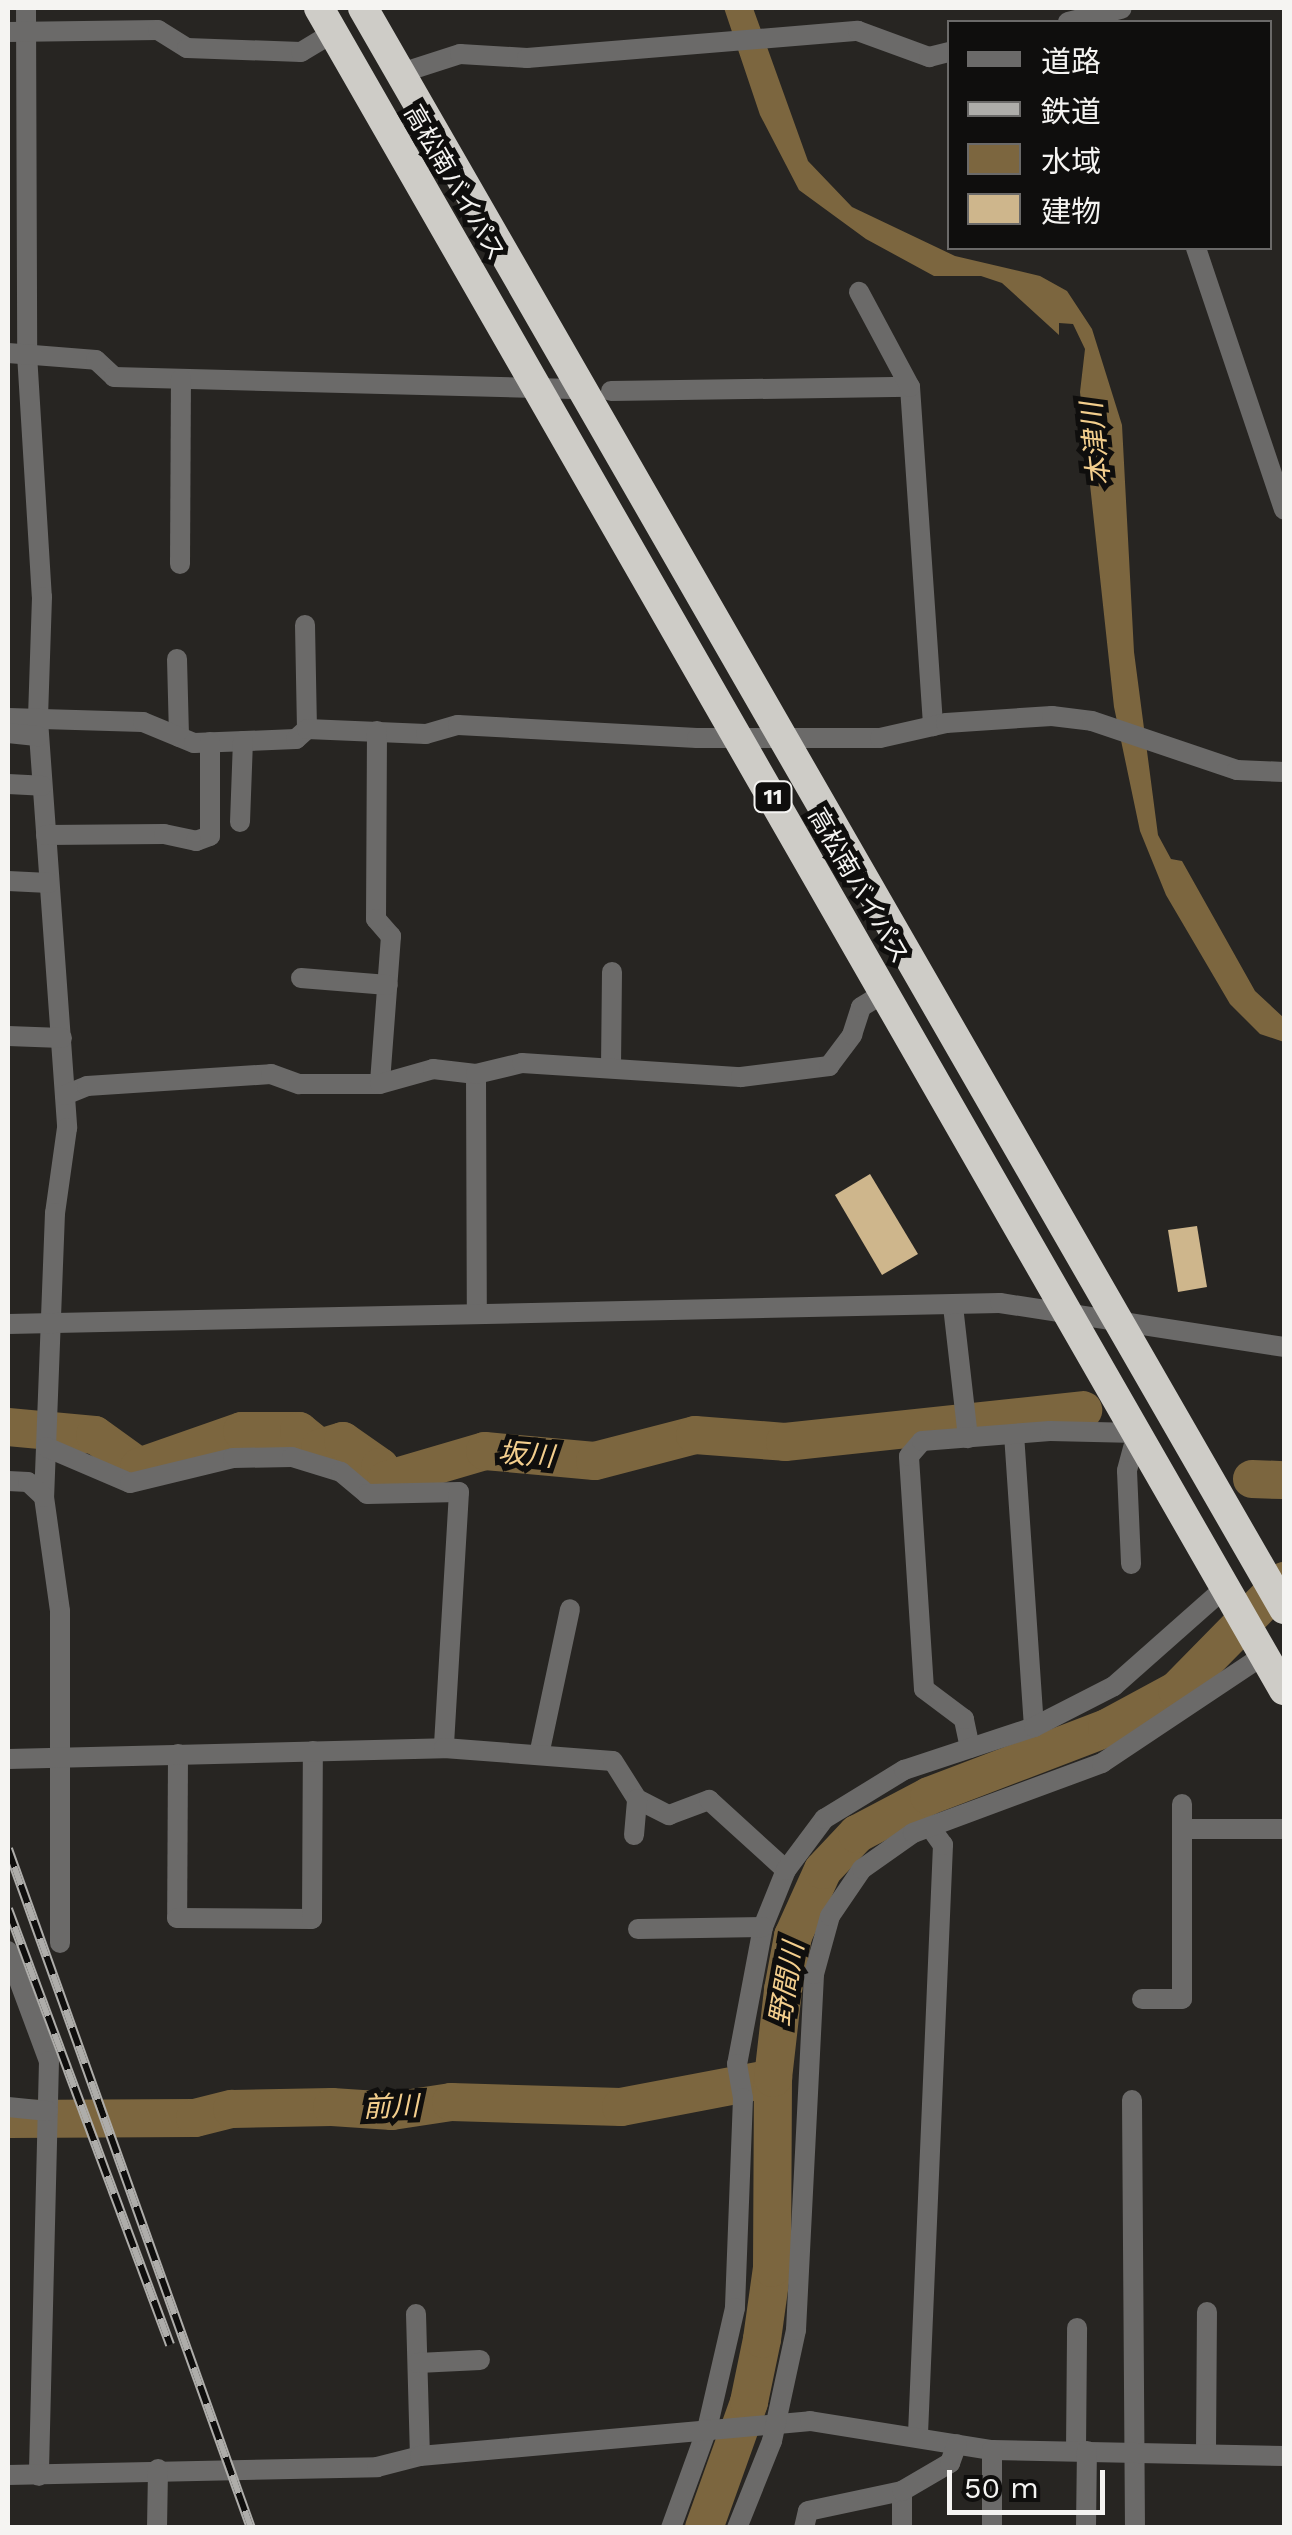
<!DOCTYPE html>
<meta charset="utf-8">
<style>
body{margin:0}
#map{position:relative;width:1292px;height:2535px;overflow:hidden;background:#272522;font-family:"Work Sans","Noto Sans JP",sans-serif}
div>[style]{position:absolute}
.water>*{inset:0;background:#7c663f}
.river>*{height:38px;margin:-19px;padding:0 19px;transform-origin:19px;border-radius:19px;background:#7c663f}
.building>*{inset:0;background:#ceb68c}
.street>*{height:20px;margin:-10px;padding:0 10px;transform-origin:10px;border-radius:10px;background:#6b6a69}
.highway>*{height:30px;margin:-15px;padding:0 15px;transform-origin:15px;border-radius:15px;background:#ceccc7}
.rail>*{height:10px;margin-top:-5px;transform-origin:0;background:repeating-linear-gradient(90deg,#0f0e0d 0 19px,#aeadaa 0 38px);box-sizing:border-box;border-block:2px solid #aeadaa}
span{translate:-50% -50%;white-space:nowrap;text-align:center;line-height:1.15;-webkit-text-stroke:10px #0f0e0d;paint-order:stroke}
.shield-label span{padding:2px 8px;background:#0f0e0d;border:2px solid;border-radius:8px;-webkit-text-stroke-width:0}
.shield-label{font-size:22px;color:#f5f4f2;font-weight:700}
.street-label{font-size:25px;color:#f5f4f2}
.water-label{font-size:28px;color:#f3ce8d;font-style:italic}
.frame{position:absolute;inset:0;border:10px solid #f5f4f2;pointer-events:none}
.legend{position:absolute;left:947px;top:20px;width:325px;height:230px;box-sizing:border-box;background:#0f0e0d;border:2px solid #6b6a69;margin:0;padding:12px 18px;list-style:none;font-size:30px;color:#f5f4f2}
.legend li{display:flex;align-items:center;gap:20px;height:50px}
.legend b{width:50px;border:2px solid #6b6a69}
.scale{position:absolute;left:947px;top:2470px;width:158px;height:45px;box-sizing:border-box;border:5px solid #f5f4f2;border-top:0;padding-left:12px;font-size:30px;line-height:35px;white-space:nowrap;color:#f5f4f2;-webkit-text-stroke:8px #0f0e0d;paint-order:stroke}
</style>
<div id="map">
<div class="water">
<div style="clip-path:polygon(724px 8px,753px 8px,808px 161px,852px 207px,955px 256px,1040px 276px,1067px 291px,1092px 329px,1122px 425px,1134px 652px,1158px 835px,1171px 859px,1182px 861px,1255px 991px,1284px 1018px,1284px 1042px,1260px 1034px,1230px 1004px,1166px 895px,1140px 831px,1114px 707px,1080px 392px,1085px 349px,1073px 324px,1059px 323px,1059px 335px,1002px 283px,981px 276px,934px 276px,866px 239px,799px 190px,760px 115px)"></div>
</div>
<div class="river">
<div style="left:8px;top:1427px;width:87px;rotate:5.3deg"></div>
<div style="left:95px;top:1435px;width:54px;rotate:36deg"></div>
<div style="left:139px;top:1467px;width:109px;rotate:-19.3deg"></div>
<div style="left:242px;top:1431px;width:57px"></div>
<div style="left:299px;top:1431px;width:27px;rotate:39deg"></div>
<div style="left:320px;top:1448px;width:24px;rotate:-17deg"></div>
<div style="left:343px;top:1441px;width:45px;rotate:35.1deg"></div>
<div style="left:380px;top:1467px;width:14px;rotate:65deg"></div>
<div style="left:386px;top:1480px;width:103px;rotate:-16.3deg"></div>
<div style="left:485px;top:1451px;width:110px;rotate:5.2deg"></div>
<div style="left:595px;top:1461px;width:103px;rotate:-14.6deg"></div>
<div style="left:695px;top:1435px;width:90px;rotate:4.4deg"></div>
<div style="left:785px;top:1442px;width:300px;rotate:-6.1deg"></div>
<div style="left:1252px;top:1479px;width:32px;rotate:2deg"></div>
<div style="left:8px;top:2119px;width:187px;rotate:-0.3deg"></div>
<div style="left:195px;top:2118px;width:38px;rotate:-14deg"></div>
<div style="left:232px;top:2109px;width:100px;rotate:-1.1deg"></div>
<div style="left:332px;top:2107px;width:60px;rotate:3.8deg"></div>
<div style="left:392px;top:2111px;width:60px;rotate:-8.7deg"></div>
<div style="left:451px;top:2102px;width:170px;rotate:1.7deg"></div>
<div style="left:621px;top:2107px;width:155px;rotate:-10.8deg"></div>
<div style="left:704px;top:2528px;width:134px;rotate:-70.3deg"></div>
<div style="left:749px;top:2402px;width:64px;rotate:-78.3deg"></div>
<div style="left:762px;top:2339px;width:72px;rotate:-82deg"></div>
<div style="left:772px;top:2268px;width:190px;rotate:-89.7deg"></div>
<div style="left:773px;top:2078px;width:89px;rotate:-83.5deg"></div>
<div style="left:783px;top:1990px;width:55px;rotate:-79.5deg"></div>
<div style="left:793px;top:1936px;width:72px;rotate:-65.6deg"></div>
<div style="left:823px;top:1870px;width:50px;rotate:-46.6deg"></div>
<div style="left:857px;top:1834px;width:81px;rotate:-27.8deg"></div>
<div style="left:929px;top:1796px;width:191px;rotate:-20.9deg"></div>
<div style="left:1107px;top:1728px;width:80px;rotate:-28.5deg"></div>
<div style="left:1177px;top:1690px;width:153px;rotate:-45.5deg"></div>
</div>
<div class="building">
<div style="clip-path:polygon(870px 1174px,918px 1254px,882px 1275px,835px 1195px)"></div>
<div style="clip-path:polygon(1197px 1226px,1207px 1287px,1178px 1292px,1168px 1230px)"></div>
</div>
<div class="street">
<div style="left:26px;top:8px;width:346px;rotate:89.8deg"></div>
<div style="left:27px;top:354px;width:243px;rotate:86.5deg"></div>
<div style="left:42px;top:597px;width:123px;rotate:91.9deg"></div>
<div style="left:38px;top:720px;width:409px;rotate:85.9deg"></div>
<div style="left:67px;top:1128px;width:86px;rotate:98deg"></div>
<div style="left:55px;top:1213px;width:284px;rotate:92.2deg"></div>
<div style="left:44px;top:1497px;width:115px;rotate:82deg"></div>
<div style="left:60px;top:1611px;width:332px;rotate:90deg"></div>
<div style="left:1068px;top:22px;width:55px;rotate:-13.8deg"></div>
<div style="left:8px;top:32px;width:150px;rotate:-0.8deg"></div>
<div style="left:158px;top:30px;width:34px;rotate:32deg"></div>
<div style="left:187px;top:48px;width:114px;rotate:2deg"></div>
<div style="left:301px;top:52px;width:37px;rotate:-31deg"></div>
<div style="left:401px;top:73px;width:62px;rotate:-17.9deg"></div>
<div style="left:460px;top:54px;width:67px;rotate:3.4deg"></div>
<div style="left:527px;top:58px;width:332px;rotate:-4.7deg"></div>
<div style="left:858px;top:31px;width:76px;rotate:20.1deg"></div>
<div style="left:929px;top:57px;width:21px;rotate:-14deg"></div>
<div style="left:1196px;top:248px;width:276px;rotate:71.4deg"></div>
<div style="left:8px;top:353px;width:88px;rotate:4.5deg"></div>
<div style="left:96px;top:360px;width:25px;rotate:43deg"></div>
<div style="left:114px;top:377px;width:468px;rotate:1.5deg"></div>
<div style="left:910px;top:387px;width:340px;rotate:86.1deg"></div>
<div style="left:611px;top:391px;width:299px;rotate:-0.8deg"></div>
<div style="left:910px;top:387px;width:108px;rotate:-118.2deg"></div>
<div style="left:180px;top:564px;width:185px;rotate:-89.7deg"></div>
<div style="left:305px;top:625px;width:104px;rotate:88.9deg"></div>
<div style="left:177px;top:659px;width:78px;rotate:88.5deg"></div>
<div style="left:8px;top:718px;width:135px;rotate:1.7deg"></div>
<div style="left:143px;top:722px;width:55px;rotate:22.4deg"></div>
<div style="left:194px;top:743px;width:102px;rotate:-2.2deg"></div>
<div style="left:296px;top:739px;width:15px;rotate:-42deg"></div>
<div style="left:307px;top:729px;width:119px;rotate:2.4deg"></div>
<div style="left:426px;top:734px;width:33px;rotate:-16deg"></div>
<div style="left:458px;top:725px;width:239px;rotate:3.1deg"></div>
<div style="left:697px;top:738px;width:183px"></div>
<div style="left:880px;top:738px;width:68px;rotate:-12.8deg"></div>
<div style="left:946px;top:723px;width:106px;rotate:-3.8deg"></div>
<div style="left:1052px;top:716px;width:40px;rotate:7.1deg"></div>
<div style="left:1092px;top:721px;width:153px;rotate:18.7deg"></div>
<div style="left:1237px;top:770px;width:47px;rotate:2.4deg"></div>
<div style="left:377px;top:731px;width:188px;rotate:90.3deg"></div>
<div style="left:376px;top:919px;width:23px;rotate:49deg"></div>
<div style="left:391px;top:936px;width:148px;rotate:94.3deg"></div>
<div style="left:8px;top:733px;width:31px;rotate:6deg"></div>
<div style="left:8px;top:784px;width:34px;rotate:3deg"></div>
<div style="left:240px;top:822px;width:81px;rotate:-87.9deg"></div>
<div style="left:46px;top:835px;width:118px;rotate:-0.5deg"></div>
<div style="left:164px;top:834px;width:33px;rotate:12deg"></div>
<div style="left:196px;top:841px;width:15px;rotate:-20deg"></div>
<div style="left:210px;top:836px;width:94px;rotate:-90deg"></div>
<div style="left:8px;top:881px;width:41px;rotate:2.8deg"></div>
<div style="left:301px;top:978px;width:87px;rotate:4.6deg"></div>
<div style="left:8px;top:1036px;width:54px;rotate:2.1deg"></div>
<div style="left:611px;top:1067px;width:95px;rotate:-89.4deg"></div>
<div style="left:476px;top:1074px;width:239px;rotate:89.8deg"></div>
<div style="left:65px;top:1095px;width:24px;rotate:-22deg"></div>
<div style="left:87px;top:1086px;width:184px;rotate:-3.7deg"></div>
<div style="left:271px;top:1074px;width:30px;rotate:20deg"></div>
<div style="left:299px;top:1084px;width:81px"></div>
<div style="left:380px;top:1084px;width:55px;rotate:-15.8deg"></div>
<div style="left:433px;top:1069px;width:43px;rotate:6.6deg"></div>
<div style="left:476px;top:1074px;width:47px;rotate:-13.4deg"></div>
<div style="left:522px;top:1063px;width:219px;rotate:3.7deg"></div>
<div style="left:741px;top:1077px;width:89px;rotate:-7.1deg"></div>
<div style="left:829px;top:1066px;width:39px;rotate:-53deg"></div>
<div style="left:852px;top:1035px;width:29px;rotate:-72deg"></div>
<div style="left:861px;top:1007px;width:27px;rotate:-31deg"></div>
<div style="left:953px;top:1306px;width:133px;rotate:83.5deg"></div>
<div style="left:8px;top:1324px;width:992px;rotate:-1.21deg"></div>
<div style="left:1000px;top:1303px;width:287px;rotate:8.8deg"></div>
<div style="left:1014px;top:1434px;width:294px;rotate:86.1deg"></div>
<div style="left:46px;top:1447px;width:91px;rotate:23.2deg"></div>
<div style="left:130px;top:1483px;width:106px;rotate:-13.6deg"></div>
<div style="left:233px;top:1458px;width:59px;rotate:-1deg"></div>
<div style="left:292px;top:1457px;width:51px;rotate:17deg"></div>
<div style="left:341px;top:1472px;width:34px;rotate:40deg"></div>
<div style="left:367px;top:1494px;width:92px;rotate:-1.2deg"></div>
<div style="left:459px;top:1492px;width:256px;rotate:93.4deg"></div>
<div style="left:8px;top:1481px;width:20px;rotate:3deg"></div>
<div style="left:28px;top:1482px;width:22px;rotate:43deg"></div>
<div style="left:970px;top:1748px;width:30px;rotate:-102deg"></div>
<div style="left:964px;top:1719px;width:50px;rotate:-143.1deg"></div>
<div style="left:924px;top:1689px;width:233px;rotate:-93.7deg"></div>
<div style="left:909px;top:1456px;width:20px;rotate:-49deg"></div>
<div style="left:922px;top:1441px;width:128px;rotate:-4.5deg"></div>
<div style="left:1050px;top:1431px;width:87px;rotate:1.3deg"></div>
<div style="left:1137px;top:1433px;width:39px;rotate:105deg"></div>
<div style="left:1127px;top:1471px;width:93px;rotate:87.5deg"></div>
<div style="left:178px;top:1754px;width:164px;rotate:90.3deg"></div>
<div style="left:177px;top:1918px;width:135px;rotate:0.4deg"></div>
<div style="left:312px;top:1919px;width:168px;rotate:-89.7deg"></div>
<div style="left:539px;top:1755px;width:149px;rotate:-78deg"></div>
<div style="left:8px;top:1759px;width:436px;rotate:-1.4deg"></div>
<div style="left:444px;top:1748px;width:169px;rotate:4.4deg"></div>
<div style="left:613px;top:1761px;width:45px;rotate:57.7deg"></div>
<div style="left:637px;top:1799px;width:36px;rotate:27deg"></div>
<div style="left:669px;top:1815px;width:43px;rotate:-20.6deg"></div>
<div style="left:709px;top:1800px;width:104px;rotate:42.3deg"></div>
<div style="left:786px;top:1870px;width:61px;rotate:112deg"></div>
<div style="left:763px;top:1927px;width:139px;rotate:100.7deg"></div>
<div style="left:737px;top:2064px;width:35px;rotate:80deg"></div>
<div style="left:743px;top:2098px;width:210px;rotate:92.2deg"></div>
<div style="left:735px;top:2308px;width:124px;rotate:103deg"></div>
<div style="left:707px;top:2429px;width:105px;rotate:110deg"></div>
<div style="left:1184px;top:1829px;width:100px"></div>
<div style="left:634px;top:1835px;width:36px;rotate:-85deg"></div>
<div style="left:786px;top:1870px;width:64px;rotate:-53.3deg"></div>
<div style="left:824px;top:1819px;width:94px;rotate:-31.5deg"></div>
<div style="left:904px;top:1770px;width:137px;rotate:-18.3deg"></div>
<div style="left:1034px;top:1727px;width:90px;rotate:-27.1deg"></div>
<div style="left:1114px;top:1686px;width:149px;rotate:-41.5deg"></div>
<div style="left:638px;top:1929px;width:125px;rotate:-0.9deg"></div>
<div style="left:8px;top:1951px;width:117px;rotate:69.6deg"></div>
<div style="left:49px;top:2061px;width:415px;rotate:91.4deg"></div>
<div style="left:1142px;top:1999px;width:40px"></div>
<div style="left:1182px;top:1999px;width:195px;rotate:-90deg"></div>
<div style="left:1132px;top:2100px;width:428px;rotate:89.6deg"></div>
<div style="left:8px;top:2107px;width:40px;rotate:5.7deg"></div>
<div style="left:416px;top:2314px;width:142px;rotate:88.4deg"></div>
<div style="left:418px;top:2363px;width:62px;rotate:-2.8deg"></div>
<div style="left:918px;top:2434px;width:590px;rotate:-87.57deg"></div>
<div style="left:943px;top:1845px;width:22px;rotate:-126deg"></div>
<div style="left:1076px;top:2451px;width:123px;rotate:-89.5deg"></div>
<div style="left:1206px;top:2451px;width:139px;rotate:-89.6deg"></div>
<div style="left:8px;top:2475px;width:369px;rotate:-1.2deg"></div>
<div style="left:377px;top:2467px;width:44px;rotate:-14.3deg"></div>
<div style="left:420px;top:2456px;width:392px;rotate:-5.1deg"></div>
<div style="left:810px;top:2421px;width:184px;rotate:9.1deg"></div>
<div style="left:992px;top:2450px;width:292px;rotate:1.2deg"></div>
<div style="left:902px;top:2491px;width:37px;rotate:90deg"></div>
<div style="left:157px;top:2528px;width:59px;rotate:-89deg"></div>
<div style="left:737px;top:2528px;width:94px;rotate:-68.1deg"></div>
<div style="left:772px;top:2441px;width:114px;rotate:-77.8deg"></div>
<div style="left:796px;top:2330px;width:356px;rotate:-87.1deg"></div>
<div style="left:814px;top:1974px;width:60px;rotate:-74.6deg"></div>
<div style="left:830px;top:1916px;width:57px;rotate:-55.8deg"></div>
<div style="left:862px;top:1869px;width:62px;rotate:-35.2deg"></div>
<div style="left:913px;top:1833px;width:202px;rotate:-20.3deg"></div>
<div style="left:1102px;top:1763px;width:195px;rotate:-33.7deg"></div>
<div style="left:804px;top:2528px;width:17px;rotate:-77deg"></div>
<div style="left:808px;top:2511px;width:96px;rotate:-12deg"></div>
<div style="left:902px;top:2491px;width:56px;rotate:-30.3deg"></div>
<div style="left:950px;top:2463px;width:20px;rotate:-70deg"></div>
<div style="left:992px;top:2528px;width:78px;rotate:-90deg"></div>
<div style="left:1086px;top:2528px;width:77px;rotate:-89.3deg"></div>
</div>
<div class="highway">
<div style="left:319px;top:8px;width:1939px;rotate:60.16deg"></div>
<div style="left:363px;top:8px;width:1847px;rotate:60.09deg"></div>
</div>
<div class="rail">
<div style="left:8px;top:1849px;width:721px;rotate:70.31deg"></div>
<div style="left:8px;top:1909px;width:465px;rotate:69.6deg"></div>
</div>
<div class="shield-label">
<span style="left:773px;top:797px">11</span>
</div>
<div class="street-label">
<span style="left:454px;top:183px;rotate:60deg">高松南バイパス</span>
<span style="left:858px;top:886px;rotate:60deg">高松南バイパス</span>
</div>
<div class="water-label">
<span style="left:1096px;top:444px;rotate:-96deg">本津川</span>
<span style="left:526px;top:1455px;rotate:5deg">坂川</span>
<span style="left:787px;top:1984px;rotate:-80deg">野間川</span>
<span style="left:391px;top:2107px;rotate:-2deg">前川</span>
</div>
<div class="frame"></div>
<ul class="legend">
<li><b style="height:12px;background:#6b6a69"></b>道路</li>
<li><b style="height:12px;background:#aeadaa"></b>鉄道</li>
<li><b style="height:28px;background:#7c663f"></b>水域</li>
<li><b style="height:28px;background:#ceb68c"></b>建物</li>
</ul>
<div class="scale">50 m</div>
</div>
